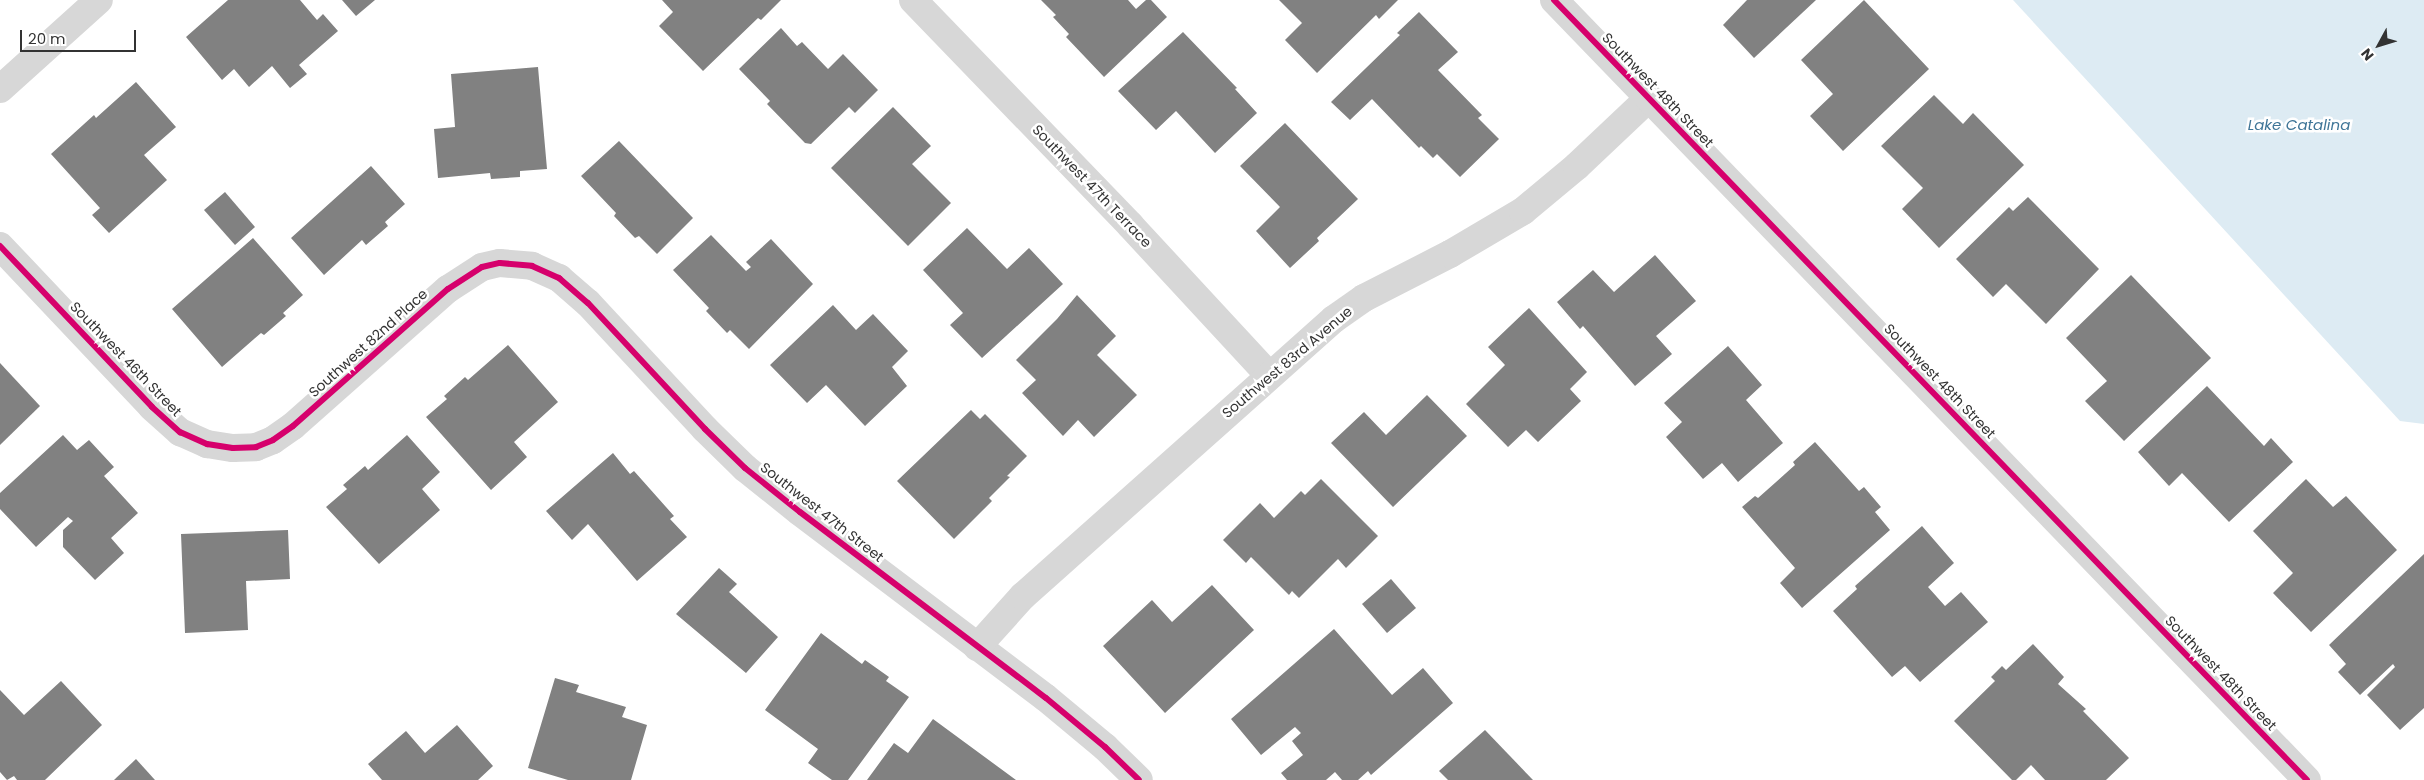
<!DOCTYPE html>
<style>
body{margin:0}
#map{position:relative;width:2424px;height:780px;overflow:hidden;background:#fff;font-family:Poppins,sans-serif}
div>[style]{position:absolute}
.water>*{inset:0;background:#ddebf3}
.building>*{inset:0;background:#818181}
.minor>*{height:28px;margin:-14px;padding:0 14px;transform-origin:14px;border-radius:14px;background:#d7d7d7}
.tertiary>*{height:28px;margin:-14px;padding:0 14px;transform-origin:14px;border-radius:14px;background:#d7d7d7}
.cycleway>*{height:6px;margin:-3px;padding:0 3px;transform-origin:3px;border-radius:3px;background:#d6006c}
span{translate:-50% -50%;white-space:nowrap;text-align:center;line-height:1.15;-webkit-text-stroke:5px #fff;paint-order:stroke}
.street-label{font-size:14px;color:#333}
.water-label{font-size:15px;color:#3f7597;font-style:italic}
.north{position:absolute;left:2354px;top:20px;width:50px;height:50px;-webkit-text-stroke:4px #fff;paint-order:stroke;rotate:231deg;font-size:14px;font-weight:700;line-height:20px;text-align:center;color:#333}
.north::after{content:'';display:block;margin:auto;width:18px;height:22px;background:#333;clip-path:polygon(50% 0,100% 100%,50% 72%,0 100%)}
.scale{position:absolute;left:20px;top:30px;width:116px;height:22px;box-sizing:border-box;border:2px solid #333;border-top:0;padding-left:6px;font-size:15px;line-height:18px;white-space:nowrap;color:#333;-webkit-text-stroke:4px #fff;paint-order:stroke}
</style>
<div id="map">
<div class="water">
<div style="clip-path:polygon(2013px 0,2424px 0,2424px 424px,2400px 421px)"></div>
</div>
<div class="building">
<div style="clip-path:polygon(228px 0,300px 0,317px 20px,323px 14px,338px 31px,299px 65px,307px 74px,290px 88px,272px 66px,249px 87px,234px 69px,222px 80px,186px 37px)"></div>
<div style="clip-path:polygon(342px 0,375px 0,356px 16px)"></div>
<div style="clip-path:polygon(662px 0,781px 0,761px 20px,758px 18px,703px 71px,659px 26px,673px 12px)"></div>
<div style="clip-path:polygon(1041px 0,1128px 0,1136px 9px,1146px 0,1151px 0,1167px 17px,1104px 77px,1066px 37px,1069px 34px,1053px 17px,1056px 15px)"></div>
<div style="clip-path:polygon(1279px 0,1398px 0,1379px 19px,1376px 15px,1317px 73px,1285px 40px,1302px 23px)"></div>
<div style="clip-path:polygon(1747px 0,1816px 0,1754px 58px,1723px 25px)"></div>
<div style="clip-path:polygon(1864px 0,1929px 69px,1843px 151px,1810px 116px,1833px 94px,1801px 60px)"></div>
<div style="clip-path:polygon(1419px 12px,1458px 52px,1438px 70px,1482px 115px,1478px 118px,1499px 139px,1460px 177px,1437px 154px,1433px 158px,1421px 146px,1419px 148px,1372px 99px,1350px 120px,1331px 102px,1400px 35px,1397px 33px)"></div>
<div style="clip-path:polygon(781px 28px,797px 46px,802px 42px,828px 69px,843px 54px,878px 90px,855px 113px,849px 107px,811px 144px,805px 143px,767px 104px,770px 101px,739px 69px)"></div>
<div style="clip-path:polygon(1183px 32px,1237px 88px,1235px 89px,1257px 113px,1215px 153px,1176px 111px,1156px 130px,1118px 91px)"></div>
<div style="clip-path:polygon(538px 67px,547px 169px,520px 171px,520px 177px,491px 179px,490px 173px,438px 178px,434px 129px,455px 127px,451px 74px)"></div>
<div style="clip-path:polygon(136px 82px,176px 127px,144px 155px,167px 180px,109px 233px,92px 215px,100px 208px,51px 154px,94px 115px,96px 118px)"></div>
<div style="clip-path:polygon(1934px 95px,1963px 124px,1973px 113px,2024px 165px,1939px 248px,1902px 209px,1923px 188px,1881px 146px)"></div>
<div style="clip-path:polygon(893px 107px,931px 146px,912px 164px,951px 203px,908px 246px,831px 168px)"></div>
<div style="clip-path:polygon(1285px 123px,1358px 199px,1317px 238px,1319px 241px,1290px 268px,1256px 231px,1280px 207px,1240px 166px)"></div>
<div style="clip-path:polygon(619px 141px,693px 218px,657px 254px,639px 236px,635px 238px,614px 216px,616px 213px,581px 176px)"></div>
<div style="clip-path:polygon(371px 166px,405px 204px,385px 222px,388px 226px,366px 245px,362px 240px,324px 275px,291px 238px)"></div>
<div style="clip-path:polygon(225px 192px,255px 227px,235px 245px,204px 210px)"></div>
<div style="clip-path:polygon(2028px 197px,2099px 269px,2046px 324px,2006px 284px,1993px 297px,1956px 259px,2009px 207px,2013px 211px)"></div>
<div style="clip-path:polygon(967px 228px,1007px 269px,1029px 248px,1063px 284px,982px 358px,950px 325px,963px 313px,923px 270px)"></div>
<div style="clip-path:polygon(711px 235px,746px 271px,751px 267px,746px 262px,771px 239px,813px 284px,749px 349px,730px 330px,727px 333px,706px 311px,709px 308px,673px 270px)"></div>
<div style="clip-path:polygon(253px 238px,303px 295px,283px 313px,286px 316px,264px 335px,261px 333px,222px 367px,172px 309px)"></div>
<div style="clip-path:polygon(1655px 255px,1696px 301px,1656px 336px,1672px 354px,1635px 386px,1583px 326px,1580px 329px,1557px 302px,1593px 270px,1614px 292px)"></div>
<div style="clip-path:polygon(2131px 275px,2211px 358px,2124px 441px,2085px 401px,2107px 381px,2066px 338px)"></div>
<div style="clip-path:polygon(1077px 295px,1116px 336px,1097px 355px,1137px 395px,1094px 437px,1078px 420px,1063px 436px,1022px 393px,1036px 380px,1016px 360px,1057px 319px)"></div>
<div style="clip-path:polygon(833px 305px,856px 330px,873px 314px,908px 351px,892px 367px,907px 386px,865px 426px,826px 385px,807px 403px,770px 365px)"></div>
<div style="clip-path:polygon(1529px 308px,1587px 372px,1570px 389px,1581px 401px,1538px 442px,1526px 430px,1508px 447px,1466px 404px,1505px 365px,1488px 347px)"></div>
<div style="clip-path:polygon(508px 345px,558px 402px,514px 442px,527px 457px,491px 490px,426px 417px,447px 399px,444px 396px,465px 377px,468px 380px)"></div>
<div style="clip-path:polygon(1728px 346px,1762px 385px,1746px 400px,1783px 443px,1738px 482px,1722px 463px,1703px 479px,1666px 437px,1682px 422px,1664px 403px)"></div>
<div style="clip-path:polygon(0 363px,40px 406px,0 445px)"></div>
<div style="clip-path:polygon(2207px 386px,2264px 446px,2271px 438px,2293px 462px,2229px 522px,2182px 473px,2169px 486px,2138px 452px)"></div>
<div style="clip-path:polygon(1427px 395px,1467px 436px,1393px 507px,1331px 443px,1364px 412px,1386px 435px)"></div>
<div style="clip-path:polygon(971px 410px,980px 419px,985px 414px,1027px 456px,1007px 476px,1010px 477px,989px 498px,992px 501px,954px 539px,897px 481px)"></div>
<div style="clip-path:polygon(63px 435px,77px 450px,89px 440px,114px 467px,104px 476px,138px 513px,111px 538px,124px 553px,95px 580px,63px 547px,63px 530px,73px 521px,68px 517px,36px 547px,0 509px,0 493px)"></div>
<div style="clip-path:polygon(407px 435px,440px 472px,422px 489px,440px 510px,379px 564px,326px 507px,347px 489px,343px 485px,365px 466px,368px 470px)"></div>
<div style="clip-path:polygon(1815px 442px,1859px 491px,1864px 487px,1881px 507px,1875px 512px,1890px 530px,1802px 608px,1780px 583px,1795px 568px,1742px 507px,1755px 496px,1758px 498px,1795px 465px,1793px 462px)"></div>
<div style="clip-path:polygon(613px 453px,630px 474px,634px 471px,674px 516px,670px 519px,687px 537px,637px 581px,588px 524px,572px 540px,546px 511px)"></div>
<div style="clip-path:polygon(1321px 479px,1378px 536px,1346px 568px,1338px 559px,1299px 598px,1292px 591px,1289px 595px,1251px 557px,1246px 563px,1223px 540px,1260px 503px,1274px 518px,1301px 491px,1305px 495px)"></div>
<div style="clip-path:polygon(2306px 479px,2333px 507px,2346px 496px,2397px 550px,2311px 632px,2273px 593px,2293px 573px,2253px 531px)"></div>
<div style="clip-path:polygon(1922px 526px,1954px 563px,1928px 587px,1945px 606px,1961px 592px,1988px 622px,1920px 682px,1905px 666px,1892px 677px,1833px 611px,1857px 589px,1855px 586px)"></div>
<div style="clip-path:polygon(288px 530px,290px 579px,246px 581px,248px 630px,185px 633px,181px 534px)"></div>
<div style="clip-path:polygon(2424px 554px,2424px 708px,2400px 730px,2367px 695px,2395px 667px,2393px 664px,2360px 695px,2338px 672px,2346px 664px,2329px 645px)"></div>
<div style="clip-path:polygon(719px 568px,737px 584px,729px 592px,778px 637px,746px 673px,676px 614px)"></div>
<div style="clip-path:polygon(1391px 579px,1416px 608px,1387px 633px,1362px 604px)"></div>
<div style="clip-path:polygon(1212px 585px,1254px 630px,1165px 713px,1103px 646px,1152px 600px,1172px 622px)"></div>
<div style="clip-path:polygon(1334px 629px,1392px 695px,1423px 668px,1453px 703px,1371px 775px,1368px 771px,1358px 780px,1342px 780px,1335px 772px,1326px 780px,1287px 780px,1281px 773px,1303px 755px,1292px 741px,1301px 733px,1295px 727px,1261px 755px,1231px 719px)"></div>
<div style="clip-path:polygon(821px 633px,862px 664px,865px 660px,889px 677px,886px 681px,909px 697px,848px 780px,832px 780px,808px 763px,818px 749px,765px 710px)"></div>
<div style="clip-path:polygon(2033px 644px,2064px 677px,2058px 684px,2086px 709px,2083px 711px,2129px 758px,2106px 780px,2045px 780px,2031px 765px,2016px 780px,2012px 780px,1954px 721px,1995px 681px,1991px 677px,2002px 666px,2006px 670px)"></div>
<div style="clip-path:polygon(555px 678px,579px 685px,576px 692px,626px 707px,622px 717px,647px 725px,631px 780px,568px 780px,528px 768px)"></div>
<div style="clip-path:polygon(61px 681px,102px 725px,45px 780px,17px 780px,14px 776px,7px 780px,0 772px,0 690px,24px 715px)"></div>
<div style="clip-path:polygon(933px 719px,1016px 780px,867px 780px,894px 743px,908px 753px)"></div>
<div style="clip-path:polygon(457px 725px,493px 766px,478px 780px,382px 780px,368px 764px,406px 731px,425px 753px)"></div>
<div style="clip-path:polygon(1485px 730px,1533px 780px,1448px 780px,1439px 771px)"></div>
<div style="clip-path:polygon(136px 759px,155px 780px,114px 780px)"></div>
</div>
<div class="minor">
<div style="left:913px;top:0;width:313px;rotate:46deg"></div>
<div style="left:1130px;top:225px;width:205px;rotate:47.2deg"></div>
<div style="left:0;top:89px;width:133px;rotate:-42deg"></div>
<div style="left:0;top:246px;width:221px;rotate:46.6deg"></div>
<div style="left:152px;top:407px;width:38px;rotate:42deg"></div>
<div style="left:180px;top:432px;width:30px;rotate:24deg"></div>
<div style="left:207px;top:444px;width:26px;rotate:9deg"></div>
<div style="left:233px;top:448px;width:23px;rotate:-2deg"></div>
<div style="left:256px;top:447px;width:18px;rotate:-22deg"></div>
<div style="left:273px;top:440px;width:24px;rotate:-35deg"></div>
<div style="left:293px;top:426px;width:207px;rotate:-41.5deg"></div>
<div style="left:448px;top:289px;width:40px;rotate:-32.9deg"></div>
<div style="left:482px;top:267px;width:18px;rotate:-13deg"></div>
<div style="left:500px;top:263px;width:32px;rotate:5deg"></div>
<div style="left:532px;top:266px;width:30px;rotate:24deg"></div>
<div style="left:559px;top:278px;width:38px;rotate:41deg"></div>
<div style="left:588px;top:303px;width:172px;rotate:47.1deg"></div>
<div style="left:705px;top:429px;width:56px;rotate:44.3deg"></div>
<div style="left:745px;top:468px;width:70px;rotate:38.7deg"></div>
<div style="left:800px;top:512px;width:308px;rotate:37.1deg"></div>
<div style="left:1046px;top:698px;width:77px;rotate:39.7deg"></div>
<div style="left:1105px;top:747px;width:47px;rotate:44.1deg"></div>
<div style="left:977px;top:647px;width:69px;rotate:-48deg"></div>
<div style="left:1023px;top:596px;width:416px;rotate:-41.7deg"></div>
<div style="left:1334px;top:319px;width:37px;rotate:-35deg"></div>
<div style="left:1364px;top:298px;width:97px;rotate:-27.1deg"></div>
<div style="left:1450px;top:254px;width:85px;rotate:-30.5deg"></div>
<div style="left:1523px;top:211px;width:70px;rotate:-39.8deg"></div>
<div style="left:1577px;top:166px;width:99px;rotate:-43.4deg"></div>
</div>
<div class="tertiary">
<div style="left:1554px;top:0;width:1084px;rotate:46.01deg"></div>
</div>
<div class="cycleway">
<div style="left:1554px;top:0;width:1084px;rotate:46.01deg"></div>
<div style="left:0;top:246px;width:221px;rotate:46.6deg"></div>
<div style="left:152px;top:407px;width:38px;rotate:42deg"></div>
<div style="left:180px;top:432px;width:30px;rotate:24deg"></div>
<div style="left:207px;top:444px;width:26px;rotate:9deg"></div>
<div style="left:233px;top:448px;width:23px;rotate:-2deg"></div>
<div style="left:256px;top:447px;width:18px;rotate:-22deg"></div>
<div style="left:273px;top:440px;width:24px;rotate:-35deg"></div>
<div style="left:293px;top:426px;width:207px;rotate:-41.5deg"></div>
<div style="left:448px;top:289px;width:40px;rotate:-32.9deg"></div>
<div style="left:482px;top:267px;width:18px;rotate:-13deg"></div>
<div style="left:500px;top:263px;width:32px;rotate:5deg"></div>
<div style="left:532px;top:266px;width:30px;rotate:24deg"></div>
<div style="left:559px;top:278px;width:38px;rotate:41deg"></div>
<div style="left:588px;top:303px;width:172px;rotate:47.1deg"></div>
<div style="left:705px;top:429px;width:56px;rotate:44.3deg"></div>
<div style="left:745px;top:468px;width:70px;rotate:38.7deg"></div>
<div style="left:800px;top:512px;width:308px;rotate:37.1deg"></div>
<div style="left:1046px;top:698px;width:77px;rotate:39.7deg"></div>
<div style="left:1105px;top:747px;width:47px;rotate:44.1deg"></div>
</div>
<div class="street-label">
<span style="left:1658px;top:90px;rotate:46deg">Southwest 48th Street</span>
<span style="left:1092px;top:186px;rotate:46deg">Southwest 47th Terrace</span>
<span style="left:368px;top:343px;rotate:-42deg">Southwest 82nd Place</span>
<span style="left:126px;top:359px;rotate:46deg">Southwest 46th Street</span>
<span style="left:1287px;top:362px;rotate:-40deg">Southwest 83rd Avenue</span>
<span style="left:1940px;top:381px;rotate:46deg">Southwest 48th Street</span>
<span style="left:822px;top:512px;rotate:38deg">Southwest 47th Street</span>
<span style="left:2221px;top:673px;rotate:46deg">Southwest 48th Street</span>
</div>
<div class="water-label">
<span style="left:2299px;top:125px">Lake Catalina</span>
</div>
<div class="north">N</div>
<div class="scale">20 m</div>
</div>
